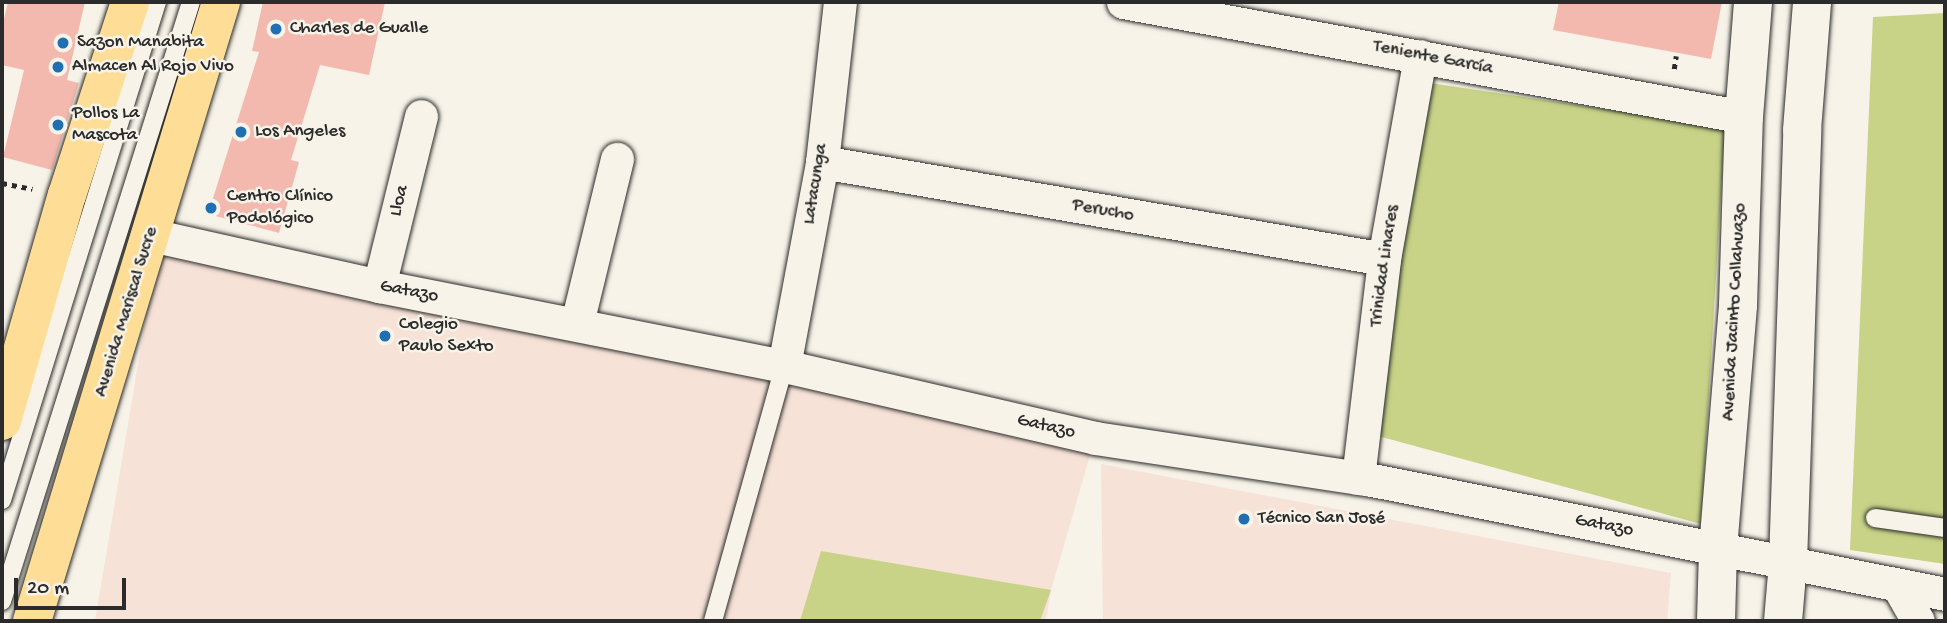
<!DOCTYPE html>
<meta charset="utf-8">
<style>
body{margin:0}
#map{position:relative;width:1947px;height:623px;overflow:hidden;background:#f7f3e8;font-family:"Gochi Hand",sans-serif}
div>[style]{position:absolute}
.built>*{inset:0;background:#f6e2d7}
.green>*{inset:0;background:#c8d387}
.building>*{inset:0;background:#f4b9ae}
.path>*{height:4.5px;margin-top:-2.25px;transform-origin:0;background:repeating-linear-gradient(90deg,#2b2b2b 0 5px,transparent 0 10px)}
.roads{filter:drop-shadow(0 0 2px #2b2b2b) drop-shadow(0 0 2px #2b2b2b)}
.lane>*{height:18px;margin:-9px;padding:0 9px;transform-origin:9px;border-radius:9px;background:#f7f3e8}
.street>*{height:33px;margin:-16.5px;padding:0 16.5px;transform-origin:16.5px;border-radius:16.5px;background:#f7f3e8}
.secondary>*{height:38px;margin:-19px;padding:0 19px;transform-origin:19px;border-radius:19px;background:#f7f3e8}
.primary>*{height:38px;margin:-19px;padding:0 19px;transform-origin:19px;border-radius:19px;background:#fedd96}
.dots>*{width:19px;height:19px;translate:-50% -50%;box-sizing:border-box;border:4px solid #f7f3e8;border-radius:50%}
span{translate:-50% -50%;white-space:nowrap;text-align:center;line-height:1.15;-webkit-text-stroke:5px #f7f3e8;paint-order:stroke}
.poi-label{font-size:19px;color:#2b2b2b}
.left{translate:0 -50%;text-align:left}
.street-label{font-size:19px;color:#2b2b2b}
.frame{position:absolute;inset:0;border:4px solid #2b2b2b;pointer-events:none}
.scale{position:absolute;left:14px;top:578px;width:112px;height:32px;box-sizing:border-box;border:4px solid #2b2b2b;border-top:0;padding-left:9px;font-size:21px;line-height:24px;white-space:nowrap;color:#2b2b2b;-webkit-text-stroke:5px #f7f3e8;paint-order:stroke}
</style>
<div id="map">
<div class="built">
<div style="clip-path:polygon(160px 233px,1095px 438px,1051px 590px,1046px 621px,95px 621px)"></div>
<div style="clip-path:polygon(1101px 464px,1671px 573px,1667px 621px,1103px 621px)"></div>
</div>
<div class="green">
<div style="clip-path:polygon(1945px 13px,1945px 564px,1850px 550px,1873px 17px)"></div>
<div style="clip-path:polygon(1423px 82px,1725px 127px,1701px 524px,1367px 433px)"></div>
<div style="clip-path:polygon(821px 551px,1051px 590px,1040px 621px,800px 621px)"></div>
</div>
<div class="building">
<div style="clip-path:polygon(8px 2px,85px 2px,67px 80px,79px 83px,52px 170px,3px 157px,24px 70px,2px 65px,2px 27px)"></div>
<div style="clip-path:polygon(263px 2px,385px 2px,369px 75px,320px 65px,291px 160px,299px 162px,279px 233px,208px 214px,259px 52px,252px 51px)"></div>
<div style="clip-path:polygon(1559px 2px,1722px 2px,1711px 59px,1553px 30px)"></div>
</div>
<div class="path">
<div style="left:1674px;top:69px;width:13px;rotate:-81deg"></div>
<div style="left:2px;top:183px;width:31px;rotate:11deg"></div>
</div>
<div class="roads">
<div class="lane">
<div style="left:2px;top:500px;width:522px;rotate:-72.71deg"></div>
<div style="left:1875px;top:518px;width:71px;rotate:8.1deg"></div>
<div style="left:2px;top:601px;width:628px;rotate:-72.49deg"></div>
<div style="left:713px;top:621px;width:265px;rotate:-74.4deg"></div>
</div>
<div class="street">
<div style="left:1123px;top:2px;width:632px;rotate:10.49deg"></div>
<div style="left:822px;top:162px;width:570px;rotate:9.79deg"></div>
<div style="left:151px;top:235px;width:234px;rotate:12.6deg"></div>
<div style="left:379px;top:286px;width:413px;rotate:11.2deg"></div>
<div style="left:784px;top:366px;width:319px;rotate:13deg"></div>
<div style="left:1095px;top:438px;width:275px;rotate:8.6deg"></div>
<div style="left:1367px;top:479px;width:589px;rotate:11.25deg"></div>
<div style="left:379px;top:286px;width:175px;rotate:-76.1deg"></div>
<div style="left:577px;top:323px;width:169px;rotate:-76.3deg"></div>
<div style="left:784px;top:366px;width:208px;rotate:-79.4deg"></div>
<div style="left:822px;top:162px;width:161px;rotate:-83.6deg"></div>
<div style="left:1358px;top:478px;width:221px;rotate:-83.2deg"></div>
<div style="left:1384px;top:259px;width:206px;rotate:-79.9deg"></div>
<div style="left:1898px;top:586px;width:40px;rotate:60.3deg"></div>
</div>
<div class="secondary">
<div style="left:1716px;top:621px;width:72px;rotate:-88.4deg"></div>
<div style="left:1718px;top:549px;width:245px;rotate:-85.3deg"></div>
<div style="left:1738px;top:305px;width:188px;rotate:-88.2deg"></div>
<div style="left:1744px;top:117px;width:115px;rotate:-85.5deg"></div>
<div style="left:1783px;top:621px;width:58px;rotate:-85.1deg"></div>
<div style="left:1788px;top:563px;width:433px;rotate:-88.1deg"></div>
<div style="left:1802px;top:130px;width:128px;rotate:-85.5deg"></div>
</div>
<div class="primary">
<div style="left:2px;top:421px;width:235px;rotate:-74deg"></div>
<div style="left:67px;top:195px;width:203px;rotate:-71.9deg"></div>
<div style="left:32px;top:621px;width:647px;rotate:-73.02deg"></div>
</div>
</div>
<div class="dots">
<div style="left:276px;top:29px;background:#1f6fb2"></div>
<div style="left:63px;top:43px;background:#1f6fb2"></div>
<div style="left:58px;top:67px;background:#1f6fb2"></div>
<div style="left:58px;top:125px;background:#1f6fb2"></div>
<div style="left:241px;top:132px;background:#1f6fb2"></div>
<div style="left:211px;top:208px;background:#1f6fb2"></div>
<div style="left:385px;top:336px;background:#1f6fb2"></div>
<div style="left:1244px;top:519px;background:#1f6fb2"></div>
</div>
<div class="poi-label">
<span class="left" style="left:290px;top:29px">Charles de Gualle</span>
<span class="left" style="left:77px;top:43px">Sazon Manabita</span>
<span class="left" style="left:72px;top:67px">Almacen Al Rojo Vivo</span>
<span class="left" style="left:72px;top:125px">Pollos La<br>Mascota</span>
<span class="left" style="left:255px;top:132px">Los Angeles</span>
<span class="left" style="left:227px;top:208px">Centro Clínico<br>Podológico</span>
<span class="left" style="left:399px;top:336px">Colegio<br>Paulo Sexto</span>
<span class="left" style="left:1258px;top:519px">Técnico San José</span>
</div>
<div class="street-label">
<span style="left:1433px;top:58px;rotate:11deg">Teniente García</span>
<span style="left:816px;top:184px;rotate:-81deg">Latacunga</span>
<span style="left:400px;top:201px;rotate:-76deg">Lloa</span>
<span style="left:1103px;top:211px;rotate:10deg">Perucho</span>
<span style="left:1385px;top:266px;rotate:-82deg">Trinidad Linares</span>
<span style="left:409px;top:292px;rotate:11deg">Gatazo</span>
<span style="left:127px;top:312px;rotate:-73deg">Avenida Mariscal Sucre</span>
<span style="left:1735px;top:312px;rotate:-87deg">Avenida Jacinto Collahuazo</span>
<span style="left:1046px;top:427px;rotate:13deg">Gatazo</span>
<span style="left:1604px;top:526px;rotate:11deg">Gatazo</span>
</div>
<div class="frame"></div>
<div class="scale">20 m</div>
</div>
